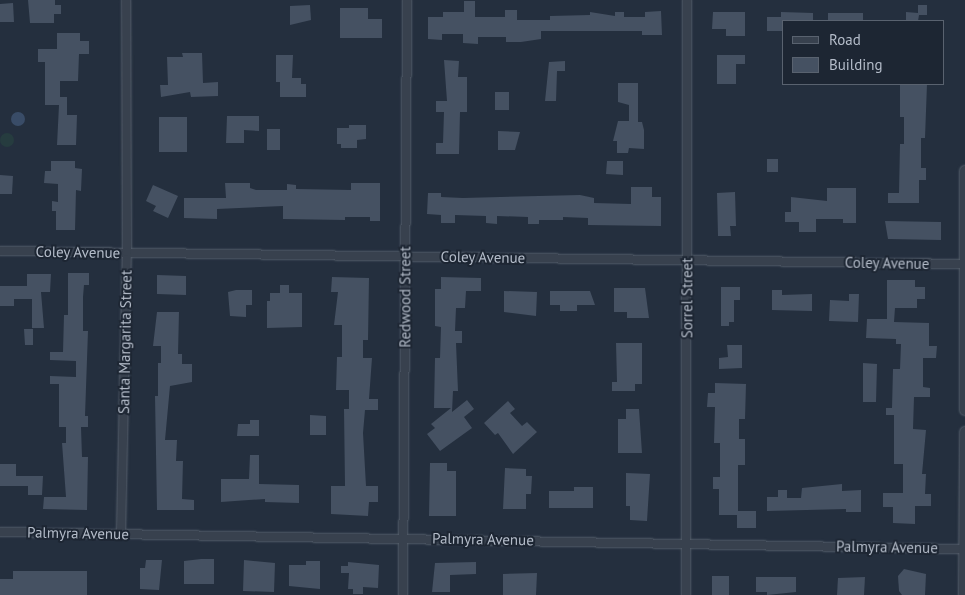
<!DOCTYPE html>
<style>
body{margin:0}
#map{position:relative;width:965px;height:595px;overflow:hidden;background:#242f3e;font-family:"PT Sans",sans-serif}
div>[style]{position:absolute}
.green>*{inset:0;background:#263c3f}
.round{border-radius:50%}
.water>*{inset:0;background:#394c67}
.building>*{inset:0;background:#455162}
.roads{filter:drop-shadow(0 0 1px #565f6c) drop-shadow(0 0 1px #565f6c)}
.minor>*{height:8px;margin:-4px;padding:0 4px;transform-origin:4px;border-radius:4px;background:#38414e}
.tertiary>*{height:10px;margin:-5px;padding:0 5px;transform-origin:5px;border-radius:5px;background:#38414e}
span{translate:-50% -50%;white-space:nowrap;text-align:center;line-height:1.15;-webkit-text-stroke:4px #1d2633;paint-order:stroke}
.street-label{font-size:15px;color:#b4bcc9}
.legend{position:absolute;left:782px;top:20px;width:162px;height:65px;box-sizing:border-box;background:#1d2633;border:1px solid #59626f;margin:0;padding:6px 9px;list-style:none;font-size:15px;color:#b4bcc9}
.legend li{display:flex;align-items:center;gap:10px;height:25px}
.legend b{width:25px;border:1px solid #59626f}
</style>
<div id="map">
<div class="green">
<div class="round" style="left:0;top:133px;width:14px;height:14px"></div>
</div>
<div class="water">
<div class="round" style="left:11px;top:112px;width:14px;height:14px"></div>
</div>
<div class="building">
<div style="clip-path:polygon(28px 0,55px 0,55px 5px,61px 5px,61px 14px,54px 14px,54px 23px,30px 23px)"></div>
<div style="clip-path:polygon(464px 1px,475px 1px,475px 17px,505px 17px,505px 10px,517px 10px,517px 20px,550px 20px,550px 16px,590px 15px,590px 12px,615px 16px,615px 12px,624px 12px,624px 17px,645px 17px,645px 12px,661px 11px,662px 35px,642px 35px,642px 31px,541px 31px,541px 39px,521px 42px,506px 42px,506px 37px,478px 37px,478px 44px,463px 43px,463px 34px,442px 34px,442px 40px,428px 39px,428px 17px,443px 17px,443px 12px,464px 12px)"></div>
<div style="clip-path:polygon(13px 3px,14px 22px,0 22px,0 4px)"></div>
<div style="clip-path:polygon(310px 5px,311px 20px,290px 25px,290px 6px)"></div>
<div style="clip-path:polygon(918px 5px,927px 5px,927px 15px,919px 15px,918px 21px,906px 21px,906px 12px,918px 13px)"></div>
<div style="clip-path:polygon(340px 8px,368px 8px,368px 19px,382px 19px,382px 38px,340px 38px)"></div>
<div style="clip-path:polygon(713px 12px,745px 12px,745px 36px,726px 36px,726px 29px,712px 29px)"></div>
<div style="clip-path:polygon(781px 12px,813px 13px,813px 21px,784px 21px,784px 31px,767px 31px,767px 17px,781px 17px)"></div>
<div style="clip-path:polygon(828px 13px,863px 13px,863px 21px,828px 21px)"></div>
<div style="clip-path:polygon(57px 33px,80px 33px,80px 41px,89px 41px,89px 54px,79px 54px,78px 81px,60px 81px,60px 97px,67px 97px,67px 115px,77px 115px,76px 145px,57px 145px,59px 105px,45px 105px,45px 62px,38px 62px,38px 49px,57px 49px)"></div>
<div style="clip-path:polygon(182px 53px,202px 53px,203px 83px,218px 82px,218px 96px,191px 97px,190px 92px,161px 97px,160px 85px,168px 85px,167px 57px,183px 57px)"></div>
<div style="clip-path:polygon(276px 55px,293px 55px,292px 78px,301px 78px,301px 84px,306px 84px,306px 97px,280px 97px,280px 82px,276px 82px)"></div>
<div style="clip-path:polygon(717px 55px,745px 55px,745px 64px,736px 64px,736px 84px,717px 84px)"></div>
<div style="clip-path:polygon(444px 60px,459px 61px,458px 77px,467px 77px,467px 112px,460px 112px,459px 154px,436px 154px,436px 143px,443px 143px,444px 112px,436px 112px,436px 101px,447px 101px)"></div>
<div style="clip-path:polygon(565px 61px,565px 71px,557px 71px,556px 101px,545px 101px,549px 62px)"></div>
<div style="clip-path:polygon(618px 83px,638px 83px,638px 122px,642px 122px,644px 130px,644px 149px,629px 148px,628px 153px,617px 153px,617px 141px,613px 141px,618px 121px,629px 121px,629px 105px,618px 102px)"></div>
<div style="clip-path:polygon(900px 84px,927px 84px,925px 138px,921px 138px,921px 168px,926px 168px,926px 180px,919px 180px,919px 203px,888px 203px,888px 193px,899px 193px,900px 144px,904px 144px,904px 117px,900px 117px)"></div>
<div style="clip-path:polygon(495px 92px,509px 92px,509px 110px,495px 110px)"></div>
<div style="clip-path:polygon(227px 116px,259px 116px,259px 131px,244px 130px,244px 143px,226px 143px)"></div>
<div style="clip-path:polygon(159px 117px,187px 117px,187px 152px,159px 152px)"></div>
<div style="clip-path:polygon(349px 125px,366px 125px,366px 139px,357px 140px,357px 148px,341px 148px,341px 144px,337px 144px,337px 128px,349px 128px)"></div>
<div style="clip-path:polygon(267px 129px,280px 129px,280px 150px,267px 150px)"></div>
<div style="clip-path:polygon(498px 131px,520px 132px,515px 150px,498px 150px)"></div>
<div style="clip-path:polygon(767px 159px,778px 159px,778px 172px,767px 172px)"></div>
<div style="clip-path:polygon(51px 161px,75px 161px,75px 168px,82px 169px,81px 191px,76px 190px,75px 230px,56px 230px,56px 211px,52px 211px,52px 201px,58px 202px,58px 184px,44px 183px,45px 171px,51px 171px)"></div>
<div style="clip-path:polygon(607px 161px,623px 161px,623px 175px,606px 174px)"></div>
<div style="clip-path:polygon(0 175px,13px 176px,12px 194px,0 194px)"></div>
<div style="clip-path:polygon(225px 183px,250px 183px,250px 188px,256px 190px,287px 190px,287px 184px,296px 185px,296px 189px,351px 190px,351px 183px,380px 183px,380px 221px,370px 221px,370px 217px,345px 217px,345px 220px,283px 219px,283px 206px,217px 209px,217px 219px,184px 218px,184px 198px,226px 198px)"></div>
<div style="clip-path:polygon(153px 185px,178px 196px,168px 218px,153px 211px,156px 206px,146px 201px)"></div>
<div style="clip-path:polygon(631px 187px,652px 187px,652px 197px,661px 197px,661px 226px,588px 225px,588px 218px,563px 217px,563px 220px,539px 220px,539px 224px,528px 224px,528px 217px,497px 216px,497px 224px,486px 223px,486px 216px,455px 215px,455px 223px,441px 223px,441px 215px,427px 214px,428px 193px,441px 193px,441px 197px,463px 198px,580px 195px,594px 198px,594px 203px,631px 204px)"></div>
<div style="clip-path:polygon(827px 188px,856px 188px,856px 223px,843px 223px,843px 219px,816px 219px,816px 232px,799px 232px,799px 222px,785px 222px,785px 212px,791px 212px,791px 197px,827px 201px)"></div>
<div style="clip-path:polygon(735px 192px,736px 226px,730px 226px,731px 236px,718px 236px,717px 193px)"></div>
<div style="clip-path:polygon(885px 221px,941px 222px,941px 240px,888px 239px)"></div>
<div style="clip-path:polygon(68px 273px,89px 273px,89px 285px,84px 285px,83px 297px,83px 331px,88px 331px,85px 416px,88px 416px,88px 427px,81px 427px,82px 457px,88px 457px,87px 510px,43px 509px,44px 497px,66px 497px,62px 443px,66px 443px,66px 427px,59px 427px,59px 384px,50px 384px,50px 376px,76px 377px,76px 361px,50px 360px,50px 352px,63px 352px,64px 315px,68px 315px)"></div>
<div style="clip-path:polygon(27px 274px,51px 274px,50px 292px,41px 292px,44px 328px,32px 328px,32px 299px,14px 299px,14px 306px,0 306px,0 286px,27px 286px)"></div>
<div style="clip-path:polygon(157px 275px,186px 276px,186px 295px,157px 294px)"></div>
<div style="clip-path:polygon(332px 277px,369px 278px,368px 340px,363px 340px,363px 358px,372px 358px,369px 399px,378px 399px,378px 410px,365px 410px,363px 433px,366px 486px,378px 486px,378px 502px,369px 502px,368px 516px,331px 514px,331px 486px,345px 486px,344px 409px,349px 409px,349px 390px,336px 390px,337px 357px,342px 357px,342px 325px,334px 325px,338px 292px,331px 292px)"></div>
<div style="clip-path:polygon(441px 277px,481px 278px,481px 291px,466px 291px,465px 308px,456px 308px,455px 331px,462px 331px,462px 343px,456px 343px,458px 391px,453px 391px,452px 412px,467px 400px,474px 409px,464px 417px,472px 428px,440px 451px,427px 434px,435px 428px,431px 424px,451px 408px,434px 408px,435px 358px,440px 358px,441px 327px,435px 326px,435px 289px,441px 289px)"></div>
<div style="clip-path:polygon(887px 280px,915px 280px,915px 287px,925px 287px,925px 299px,917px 299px,917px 308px,895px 308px,894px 322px,929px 323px,929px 346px,937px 346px,936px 358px,923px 358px,923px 387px,930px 388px,930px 397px,914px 397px,913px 429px,926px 430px,922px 474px,926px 474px,925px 494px,931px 494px,931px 506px,915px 506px,915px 524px,893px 523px,893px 507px,883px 507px,883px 493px,903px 493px,903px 464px,894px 464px,894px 415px,886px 415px,886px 408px,892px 408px,893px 369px,900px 369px,901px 344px,896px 344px,896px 339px,866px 338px,867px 319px,887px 319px)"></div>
<div style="clip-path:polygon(280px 285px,289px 285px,289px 293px,302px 293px,302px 327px,267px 328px,267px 301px,270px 301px,270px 293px,280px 293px)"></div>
<div style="clip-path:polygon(721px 287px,740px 287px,740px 300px,734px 300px,734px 322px,729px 322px,729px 326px,721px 326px)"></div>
<div style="clip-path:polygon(614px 288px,645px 288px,649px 318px,627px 318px,627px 312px,614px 312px)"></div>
<div style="clip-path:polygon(236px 290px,252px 290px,252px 305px,246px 305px,246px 317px,230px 316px,228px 292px)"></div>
<div style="clip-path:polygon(772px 290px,782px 290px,782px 295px,812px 294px,812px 311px,772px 310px)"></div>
<div style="clip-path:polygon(504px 291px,537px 292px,536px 316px,504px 312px)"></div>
<div style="clip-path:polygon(550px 291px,590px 291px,595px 305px,577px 305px,577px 311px,560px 311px,560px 305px,550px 305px)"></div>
<div style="clip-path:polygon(849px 294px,859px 294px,858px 322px,829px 321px,830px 300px,849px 301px)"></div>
<div style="clip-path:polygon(157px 312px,179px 312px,178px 354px,182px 354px,182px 364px,192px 364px,192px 382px,170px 386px,165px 440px,177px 440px,176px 461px,183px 461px,182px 499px,194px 500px,194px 510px,157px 510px,155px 396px,158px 396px,158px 363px,161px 363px,161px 346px,153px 346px)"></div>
<div style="clip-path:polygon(24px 329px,33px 329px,33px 345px,25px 345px)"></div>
<div style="clip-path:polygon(616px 343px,642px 343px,642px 384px,635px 384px,635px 391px,612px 391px,612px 382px,617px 382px)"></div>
<div style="clip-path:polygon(727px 345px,742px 345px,742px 368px,719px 369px,719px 358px,728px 357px)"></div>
<div style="clip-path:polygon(863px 363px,877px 364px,876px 402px,863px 402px)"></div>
<div style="clip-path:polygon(715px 383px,746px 384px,745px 419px,739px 419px,739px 439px,745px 439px,745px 465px,738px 465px,738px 511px,756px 511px,756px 528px,737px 528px,737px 515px,719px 515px,719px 489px,713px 489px,713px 477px,720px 477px,720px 443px,714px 443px,715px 407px,707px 407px,708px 393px,715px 393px)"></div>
<div style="clip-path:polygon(508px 401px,515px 409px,510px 413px,522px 426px,527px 422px,537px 432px,513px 454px,498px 433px,495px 435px,484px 423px)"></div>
<div style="clip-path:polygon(626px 409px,639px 409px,642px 453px,618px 453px,618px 419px,626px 419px)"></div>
<div style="clip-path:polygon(310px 415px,326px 416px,326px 435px,310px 435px)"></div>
<div style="clip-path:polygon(250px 420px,259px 420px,259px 436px,237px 436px,238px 424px,250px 424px)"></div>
<div style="clip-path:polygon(250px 455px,259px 455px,259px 484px,299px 485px,299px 503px,265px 502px,265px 499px,221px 502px,221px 479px,249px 479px)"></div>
<div style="clip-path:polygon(430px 463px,447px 463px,447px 471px,456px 471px,456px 516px,429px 516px)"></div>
<div style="clip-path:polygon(0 464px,16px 464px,16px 476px,43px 476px,42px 495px,28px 495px,28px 486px,0 486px)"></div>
<div style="clip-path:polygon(505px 468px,526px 469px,526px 476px,532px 476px,531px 494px,526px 494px,526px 509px,503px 509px)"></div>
<div style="clip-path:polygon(626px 473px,650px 474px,647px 521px,630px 520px,630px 506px,626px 506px)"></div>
<div style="clip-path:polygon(842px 484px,842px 491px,861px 490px,861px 512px,846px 512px,846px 509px,767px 511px,767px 497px,778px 497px,778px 490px,787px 490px,787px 498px,801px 498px,802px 488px)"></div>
<div style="clip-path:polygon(574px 487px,593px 487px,593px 508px,549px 508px,549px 491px,574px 491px)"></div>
<div style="clip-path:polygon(201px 559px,214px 559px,214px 584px,184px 584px,184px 561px)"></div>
<div style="clip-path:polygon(146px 560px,162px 560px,159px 590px,140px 589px,140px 568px,145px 568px)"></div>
<div style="clip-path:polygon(244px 560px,275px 563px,274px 592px,243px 591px)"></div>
<div style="clip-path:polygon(306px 561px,320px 561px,320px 589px,289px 586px,289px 565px,306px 565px)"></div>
<div style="clip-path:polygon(348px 562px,379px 565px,378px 588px,363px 587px,363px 594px,353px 594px,353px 589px,348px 589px,349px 573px,341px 573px,341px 566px,348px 566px)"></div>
<div style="clip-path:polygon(476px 562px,476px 574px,450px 575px,450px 592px,432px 592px,435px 563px)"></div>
<div style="clip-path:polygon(904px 569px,926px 574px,925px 595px,902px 595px,899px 591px,898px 576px)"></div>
<div style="clip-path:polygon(13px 571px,87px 571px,87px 595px,0 595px,0 579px,13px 579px)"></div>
<div style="clip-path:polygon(537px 573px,536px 595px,503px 595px,503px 574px)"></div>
<div style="clip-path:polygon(712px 576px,729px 576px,729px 595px,712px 595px)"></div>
<div style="clip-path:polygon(756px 577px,796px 577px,796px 592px,767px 595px,767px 592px,756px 592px)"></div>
<div style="clip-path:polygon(865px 577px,864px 595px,837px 595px,838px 578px)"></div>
</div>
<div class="roads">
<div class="minor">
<div style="left:0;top:251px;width:965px;rotate:0.77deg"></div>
<div style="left:0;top:532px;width:965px;rotate:1.01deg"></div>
<div style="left:121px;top:533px;width:281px;rotate:-88.8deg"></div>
<div style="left:127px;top:252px;width:252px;rotate:-90.2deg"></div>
<div style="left:403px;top:595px;width:595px;rotate:-89.61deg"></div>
<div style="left:686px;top:595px;width:595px;rotate:-89.9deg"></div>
</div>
<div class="tertiary">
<div style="left:965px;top:171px;width:239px;rotate:90deg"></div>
<div style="left:964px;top:595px;width:163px;rotate:-89.6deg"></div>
</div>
</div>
<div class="street-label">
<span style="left:78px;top:252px;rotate:1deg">Coley Avenue</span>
<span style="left:483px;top:257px;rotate:1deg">Coley Avenue</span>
<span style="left:887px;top:263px;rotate:1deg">Coley Avenue</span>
<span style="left:405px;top:297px;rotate:-90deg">Redwood Street</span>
<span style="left:687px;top:298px;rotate:-90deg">Sorrel Street</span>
<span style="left:125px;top:342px;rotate:-89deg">Santa Margarita Street</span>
<span style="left:78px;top:533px;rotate:1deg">Palmyra Avenue</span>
<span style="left:483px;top:539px;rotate:1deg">Palmyra Avenue</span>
<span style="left:887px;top:547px;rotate:1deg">Palmyra Avenue</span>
</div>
<ul class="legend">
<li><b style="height:6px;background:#38414e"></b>Road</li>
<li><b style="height:14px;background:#455162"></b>Building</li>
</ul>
</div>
